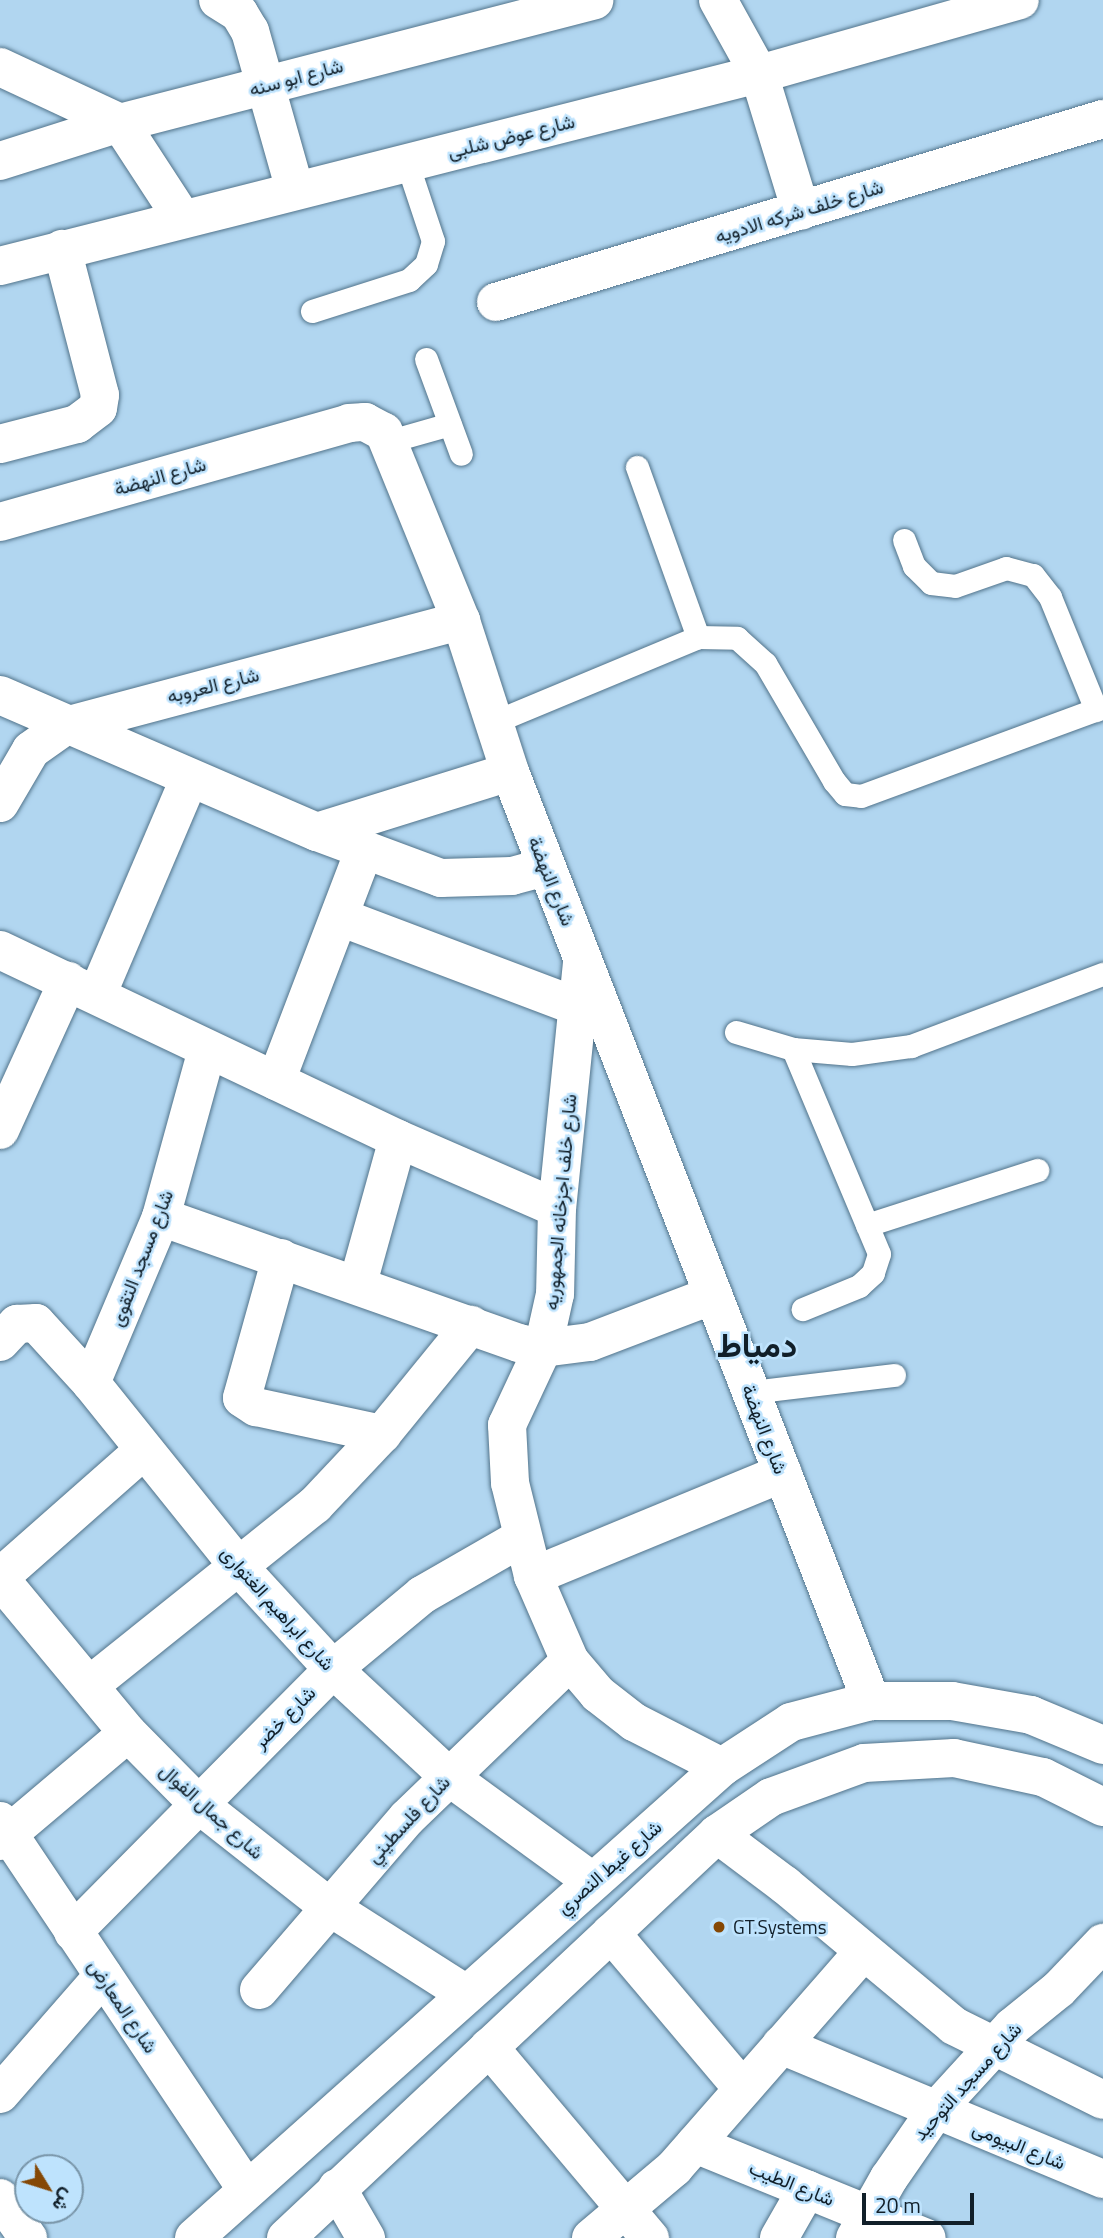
<!DOCTYPE html>
<meta charset="utf-8">
<style>
body{margin:0}
#map{position:relative;width:1103px;height:2238px;overflow:hidden;background:#b1d6f0;font-family:"Titillium Web",Vazirmatn,sans-serif}
div>[style]{position:absolute}
.roads{filter:drop-shadow(0 0 2px #52748b) drop-shadow(0 0 2px #52748b)}
.service>*{height:23px;margin:-11.5px;padding:0 11.5px;transform-origin:11.5px;border-radius:11.5px;background:#fff}
.minor>*{height:38px;margin:-19px;padding:0 19px;transform-origin:19px;border-radius:19px;background:#fff}
.secondary>*{height:38px;margin:-19px;padding:0 19px;transform-origin:19px;border-radius:19px;background:#fff}
.dots>*{width:19px;height:19px;translate:-50% -50%;box-sizing:border-box;border:4px solid #bee3fd;border-radius:50%}
span{translate:-50% -50%;white-space:nowrap;text-align:center;line-height:1.15;-webkit-text-stroke:5px #bee3fd;paint-order:stroke}
.street-label{font-size:19px;color:#111f29}
.poi-label{font-size:19px;color:#111f29}
.left{translate:0 -50%;text-align:left}
.town-label{font-size:33px;color:#111f29;font-weight:700}
.north{position:absolute;left:14px;top:2154px;width:70px;height:70px;box-sizing:border-box;background:#bee3fd;border:2px solid #7995a8;border-radius:50%;rotate:128deg;font-size:19px;font-weight:700;line-height:28px;text-align:center;color:#111f29}
.north::after{content:'';display:block;margin:auto;width:24px;height:32px;background:#854805;clip-path:polygon(50% 0,100% 100%,50% 72%,0 100%)}
.scale{position:absolute;left:862px;top:2193px;width:112px;height:32px;box-sizing:border-box;border:4px solid #111f29;border-top:0;padding-left:9px;font-size:21px;line-height:24px;white-space:nowrap;color:#111f29;-webkit-text-stroke:5px #bee3fd;paint-order:stroke}
</style>
<div id="map">
<div class="roads">
<div class="service">
<div style="left:312px;top:311px;width:102px;rotate:-17.7deg"></div>
<div style="left:409px;top:280px;width:23px;rotate:-43deg"></div>
<div style="left:426px;top:264px;width:24px;rotate:-73deg"></div>
<div style="left:433px;top:241px;width:82px;rotate:-108.4deg"></div>
<div style="left:426px;top:359px;width:101px;rotate:69.8deg"></div>
<div style="left:390px;top:441px;width:62px;rotate:-15.8deg"></div>
<div style="left:637px;top:467px;width:181px;rotate:70.3deg"></div>
<div style="left:904px;top:540px;width:28px;rotate:69deg"></div>
<div style="left:914px;top:566px;width:24px;rotate:45deg"></div>
<div style="left:931px;top:583px;width:24px;rotate:7deg"></div>
<div style="left:955px;top:586px;width:54px;rotate:-19.4deg"></div>
<div style="left:1006px;top:568px;width:28px;rotate:15deg"></div>
<div style="left:1033px;top:575px;width:28px;rotate:52deg"></div>
<div style="left:1050px;top:597px;width:122px;rotate:67.8deg"></div>
<div style="left:494px;top:722px;width:221px;rotate:-22.6deg"></div>
<div style="left:698px;top:637px;width:39px;rotate:1deg"></div>
<div style="left:737px;top:638px;width:38px;rotate:42deg"></div>
<div style="left:765px;top:663px;width:137px;rotate:59.7deg"></div>
<div style="left:834px;top:781px;width:17px;rotate:50deg"></div>
<div style="left:845px;top:794px;width:16px;rotate:7deg"></div>
<div style="left:861px;top:796px;width:258px;rotate:-20.2deg"></div>
<div style="left:736px;top:1032px;width:59px;rotate:16.6deg"></div>
<div style="left:793px;top:1049px;width:59px;rotate:4.8deg"></div>
<div style="left:852px;top:1054px;width:60px;rotate:-7.7deg"></div>
<div style="left:911px;top:1046px;width:205px;rotate:-20.6deg"></div>
<div style="left:793px;top:1049px;width:222px;rotate:67.2deg"></div>
<div style="left:879px;top:1254px;width:20px;rotate:108deg"></div>
<div style="left:873px;top:1273px;width:19px;rotate:137deg"></div>
<div style="left:859px;top:1286px;width:61px;rotate:157.7deg"></div>
<div style="left:867px;top:1225px;width:179px;rotate:-17.9deg"></div>
<div style="left:751px;top:1392px;width:144px;rotate:-6.8deg"></div>
</div>
<div class="minor">
<div style="left:218px;top:0;width:25px;rotate:32deg"></div>
<div style="left:239px;top:13px;width:21px;rotate:59deg"></div>
<div style="left:250px;top:31px;width:165px;rotate:74.2deg"></div>
<div style="left:718px;top:0;width:85px;rotate:61deg"></div>
<div style="left:759px;top:74px;width:143px;rotate:73deg"></div>
<div style="left:0;top:67px;width:132px;rotate:25deg"></div>
<div style="left:120px;top:123px;width:113px;rotate:56.9deg"></div>
<div style="left:0;top:161px;width:126px;rotate:-17.6deg"></div>
<div style="left:120px;top:123px;width:490px;rotate:-14.5deg"></div>
<div style="left:0;top:266px;width:783px;rotate:-14.2deg"></div>
<div style="left:759px;top:74px;width:271px;rotate:-15.8deg"></div>
<div style="left:496px;top:302px;width:634px;rotate:-16.78deg"></div>
<div style="left:0;top:444px;width:80px;rotate:-14.6deg"></div>
<div style="left:77px;top:424px;width:26px;rotate:-37deg"></div>
<div style="left:98px;top:408px;width:13px;rotate:-81deg"></div>
<div style="left:100px;top:395px;width:151px;rotate:-104.6deg"></div>
<div style="left:0;top:522px;width:363px;rotate:-15.8deg"></div>
<div style="left:349px;top:423px;width:16px;rotate:-4deg"></div>
<div style="left:365px;top:422px;width:21px;rotate:28deg"></div>
<div style="left:384px;top:432px;width:204px;rotate:67.8deg"></div>
<div style="left:461px;top:621px;width:159px;rotate:72deg"></div>
<div style="left:510px;top:772px;width:997px;rotate:68.76deg"></div>
<div style="left:0;top:695px;width:345px;rotate:23.4deg"></div>
<div style="left:317px;top:832px;width:132px;rotate:20.4deg"></div>
<div style="left:441px;top:878px;width:71px;rotate:-1.6deg"></div>
<div style="left:512px;top:876px;width:35px;rotate:-15deg"></div>
<div style="left:0;top:803px;width:61px;rotate:-59.7deg"></div>
<div style="left:31px;top:750px;width:42px;rotate:-35.2deg"></div>
<div style="left:65px;top:726px;width:410px;rotate:-14.9deg"></div>
<div style="left:317px;top:832px;width:202px;rotate:-17.3deg"></div>
<div style="left:340px;top:917px;width:254px;rotate:20.7deg"></div>
<div style="left:0;top:950px;width:441px;rotate:25.4deg"></div>
<div style="left:398px;top:1139px;width:173px;rotate:23.5deg"></div>
<div style="left:582px;top:963px;width:246px;rotate:95.8deg"></div>
<div style="left:557px;top:1208px;width:86px;rotate:91.3deg"></div>
<div style="left:555px;top:1294px;width:55px;rotate:102.5deg"></div>
<div style="left:543px;top:1348px;width:85px;rotate:115.1deg"></div>
<div style="left:507px;top:1425px;width:58px;rotate:87deg"></div>
<div style="left:510px;top:1483px;width:96px;rotate:76.1deg"></div>
<div style="left:533px;top:1576px;width:93px;rotate:66.5deg"></div>
<div style="left:570px;top:1661px;width:43px;rotate:49.7deg"></div>
<div style="left:598px;top:1694px;width:46px;rotate:37.9deg"></div>
<div style="left:634px;top:1722px;width:99px;rotate:27.1deg"></div>
<div style="left:97px;top:995px;width:235px;rotate:-66.9deg"></div>
<div style="left:276px;top:1081px;width:246px;rotate:-69.1deg"></div>
<div style="left:0;top:1130px;width:164px;rotate:-65.5deg"></div>
<div style="left:161px;top:1217px;width:380px;rotate:19.4deg"></div>
<div style="left:519px;top:1343px;width:25px;rotate:12deg"></div>
<div style="left:543px;top:1348px;width:47px;rotate:-7.3deg"></div>
<div style="left:590px;top:1342px;width:132px;rotate:-20.9deg"></div>
<div style="left:281px;top:1258px;width:145px;rotate:105.6deg"></div>
<div style="left:242px;top:1398px;width:17px;rotate:33deg"></div>
<div style="left:256px;top:1407px;width:129px;rotate:12.1deg"></div>
<div style="left:358px;top:1283px;width:149px;rotate:-74.5deg"></div>
<div style="left:0;top:1342px;width:25px;rotate:-47deg"></div>
<div style="left:17px;top:1324px;width:19px;rotate:-3deg"></div>
<div style="left:36px;top:1323px;width:81px;rotate:47.5deg"></div>
<div style="left:91px;top:1383px;width:238px;rotate:51.2deg"></div>
<div style="left:240px;top:1568px;width:137px;rotate:47.4deg"></div>
<div style="left:333px;top:1669px;width:157px;rotate:42.9deg"></div>
<div style="left:448px;top:1776px;width:178px;rotate:36.1deg"></div>
<div style="left:91px;top:1383px;width:180px;rotate:-67.1deg"></div>
<div style="left:161px;top:1217px;width:173px;rotate:-74.6deg"></div>
<div style="left:533px;top:1576px;width:270px;rotate:-22.4deg"></div>
<div style="left:0;top:1577px;width:192px;rotate:-41.4deg"></div>
<div style="left:0;top:1579px;width:200px;rotate:50.3deg"></div>
<div style="left:128px;top:1733px;width:98px;rotate:45.4deg"></div>
<div style="left:197px;top:1803px;width:167px;rotate:38.2deg"></div>
<div style="left:328px;top:1906px;width:164px;rotate:32.5deg"></div>
<div style="left:90px;top:1685px;width:288px;rotate:-38.7deg"></div>
<div style="left:315px;top:1505px;width:98px;rotate:-46.7deg"></div>
<div style="left:382px;top:1434px;width:141px;rotate:-50.8deg"></div>
<div style="left:0;top:1821px;width:444px;rotate:56.2deg"></div>
<div style="left:717px;top:1834px;width:85px;rotate:36.9deg"></div>
<div style="left:785px;top:1885px;width:220px;rotate:39.8deg"></div>
<div style="left:954px;top:2026px;width:166px;rotate:26.4deg"></div>
<div style="left:0;top:1841px;width:167px;rotate:-40.2deg"></div>
<div style="left:73px;top:1932px;width:370px;rotate:-45.3deg"></div>
<div style="left:333px;top:1669px;width:116px;rotate:-39.7deg"></div>
<div style="left:422px;top:1595px;width:116px;rotate:-29.9deg"></div>
<div style="left:611px;top:1933px;width:204px;rotate:49.8deg"></div>
<div style="left:259px;top:1990px;width:227px;rotate:-49.3deg"></div>
<div style="left:407px;top:1818px;width:226px;rotate:-43.9deg"></div>
<div style="left:781px;top:2045px;width:349px;rotate:22.6deg"></div>
<div style="left:489px;top:2047px;width:250px;rotate:49.9deg"></div>
<div style="left:0;top:2094px;width:157px;rotate:-48.9deg"></div>
<div style="left:695px;top:2144px;width:250px;rotate:22.1deg"></div>
<div style="left:337px;top:2188px;width:58px;rotate:59.9deg"></div>
<div style="left:0;top:2198px;width:49px;rotate:55deg"></div>
<div style="left:591px;top:2238px;width:109px;rotate:-40.1deg"></div>
<div style="left:674px;top:2168px;width:287px;rotate:-48.8deg"></div>
<div style="left:779px;top:2238px;width:56px;rotate:-60.3deg"></div>
<div style="left:855px;top:2238px;width:69px;rotate:-60.5deg"></div>
<div style="left:889px;top:2178px;width:83px;rotate:-55.3deg"></div>
<div style="left:936px;top:2110px;width:113px;rotate:-47.5deg"></div>
<div style="left:1012px;top:2027px;width:60px;rotate:-39deg"></div>
<div style="left:1059px;top:1989px;width:64px;rotate:-46.3deg"></div>
</div>
<div class="secondary">
<div style="left:194px;top:2238px;width:708px;rotate:-41.73deg"></div>
<div style="left:722px;top:1767px;width:82px;rotate:-33.1deg"></div>
<div style="left:791px;top:1722px;width:83px;rotate:-14.7deg"></div>
<div style="left:871px;top:1701px;width:81px"></div>
<div style="left:952px;top:1701px;width:80px;rotate:10deg"></div>
<div style="left:1031px;top:1715px;width:78px;rotate:22.6deg"></div>
<div style="left:286px;top:2238px;width:591px;rotate:-43.15deg"></div>
<div style="left:717px;top:1834px;width:65px;rotate:-34.4deg"></div>
<div style="left:771px;top:1797px;width:99px;rotate:-20.1deg"></div>
<div style="left:864px;top:1763px;width:90px;rotate:-3.2deg"></div>
<div style="left:954px;top:1758px;width:91px;rotate:12.1deg"></div>
<div style="left:1043px;top:1777px;width:67px;rotate:26.6deg"></div>
</div>
</div>
<div class="dots">
<div style="left:719px;top:1927px;background:#854805"></div>
</div>
<div class="street-label">
<span style="left:296px;top:77px;rotate:-15deg">شارع ابو سنه</span>
<span style="left:511px;top:136px;rotate:-14deg">شارع عوض شلبى</span>
<span style="left:799px;top:211px;rotate:-17deg">شارع خلف شركه الادويه</span>
<span style="left:160px;top:476px;rotate:-16deg">شارع النهضة</span>
<span style="left:213px;top:685px;rotate:-14deg">شارع العروبه</span>
<span style="left:552px;top:881px;rotate:68deg">شارع النهضة</span>
<span style="left:560px;top:1202px;rotate:-85deg">شارع خلف اجزخانه الجمهوريه</span>
<span style="left:141px;top:1258px;rotate:-69deg">شارع مسجد التقوى</span>
<span style="left:765px;top:1429px;rotate:69deg">شارع النهضة</span>
<span style="left:278px;top:1608px;rotate:48deg">شارع ابراهيم الغتوارى</span>
<span style="left:284px;top:1717px;rotate:-45deg">شارع خضر</span>
<span style="left:212px;top:1811px;rotate:42deg">شارع جمال الفوال</span>
<span style="left:408px;top:1819px;rotate:-47deg">شارع فلسطيني</span>
<span style="left:609px;top:1867px;rotate:-41deg">شارع غيط النصري</span>
<span style="left:123px;top:2006px;rotate:56deg">شارع المعارض</span>
<span style="left:967px;top:2081px;rotate:-48deg">شارع مسجد التوحيد</span>
<span style="left:1019px;top:2145px;rotate:22deg">شارع البيومى</span>
<span style="left:792px;top:2183px;rotate:22deg">شارع الطيب</span>
</div>
<div class="poi-label">
<span class="left" style="left:733px;top:1927px">GT.Systems</span>
</div>
<div class="town-label">
<span style="left:757px;top:1346px">دمياط</span>
</div>
<div class="north">ش</div>
<div class="scale">20 m</div>
</div>
